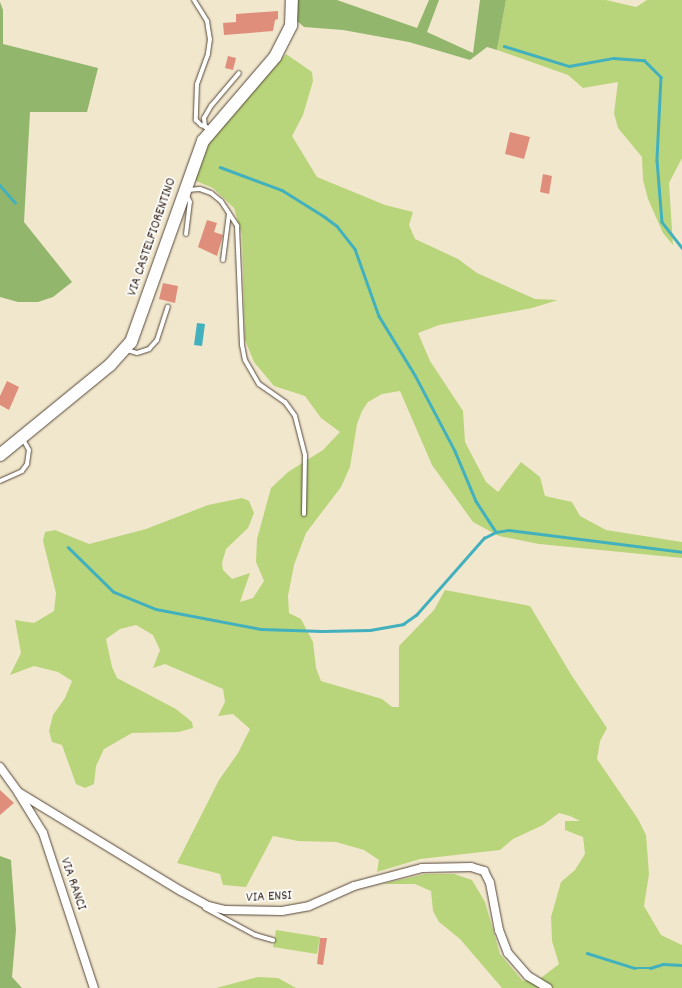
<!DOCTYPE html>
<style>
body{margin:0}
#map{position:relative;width:682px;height:988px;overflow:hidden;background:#f1e7cd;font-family:Dekko,sans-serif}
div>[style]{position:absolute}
.green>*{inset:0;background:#b9d57b}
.forest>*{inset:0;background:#92b66b}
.water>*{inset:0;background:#42b1bd}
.stream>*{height:2.5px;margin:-1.25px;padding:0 1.25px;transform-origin:1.25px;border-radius:1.25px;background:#42b1bd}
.building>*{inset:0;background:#df8e7c}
.roads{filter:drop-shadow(0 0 1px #564638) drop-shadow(0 0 1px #564638)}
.lane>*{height:4px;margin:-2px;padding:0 2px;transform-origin:2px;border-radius:2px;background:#fff}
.street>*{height:8px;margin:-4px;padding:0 4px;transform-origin:4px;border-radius:4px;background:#fff}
.secondary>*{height:12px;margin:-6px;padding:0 6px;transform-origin:6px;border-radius:6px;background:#fff}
span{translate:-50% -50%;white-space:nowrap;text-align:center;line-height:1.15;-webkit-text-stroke:3.5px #fff;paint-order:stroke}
.street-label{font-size:14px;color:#3b2a1e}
</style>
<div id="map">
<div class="green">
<div style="clip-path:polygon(506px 0,606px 0,636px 7px,647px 0,682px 0,682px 158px,669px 183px,673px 245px,663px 233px,648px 199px,643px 180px,642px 157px,618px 128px,614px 113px,618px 82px,583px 88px,568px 75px,497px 50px)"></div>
<div style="clip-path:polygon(286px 54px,312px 72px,313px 81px,303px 115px,292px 136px,317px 177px,385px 205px,413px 212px,409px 225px,415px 239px,458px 259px,477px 273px,535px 299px,558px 300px,532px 308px,439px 325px,418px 333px,430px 361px,463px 411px,465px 442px,486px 482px,498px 492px,521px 462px,540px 477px,545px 496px,572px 502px,580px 516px,606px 530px,682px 542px,682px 558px,539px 544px,499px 536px,473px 522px,432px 465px,400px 391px,382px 394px,368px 402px,362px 411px,357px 424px,350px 467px,341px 487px,306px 533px,294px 565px,288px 596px,289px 613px,301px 619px,313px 642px,316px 668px,321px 681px,382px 699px,392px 707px,399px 707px,399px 646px,434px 610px,445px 590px,530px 606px,572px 676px,607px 728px,600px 741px,597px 759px,638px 819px,646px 835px,649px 874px,644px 906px,661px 935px,682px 945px,682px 988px,502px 988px,460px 939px,439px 922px,433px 911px,431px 891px,415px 884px,382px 884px,425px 874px,454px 874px,472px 880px,485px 902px,500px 954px,523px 981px,541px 978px,559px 964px,552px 941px,551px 917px,561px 882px,575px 870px,585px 854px,583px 837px,565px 830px,565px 821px,580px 821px,570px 816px,559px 813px,543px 825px,513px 839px,500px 850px,420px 859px,377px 872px,379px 860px,364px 850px,336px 842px,298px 841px,273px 836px,246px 887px,223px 885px,220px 874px,177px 863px,219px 780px,238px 753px,250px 729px,233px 714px,218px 716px,225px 702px,223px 689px,165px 664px,153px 668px,160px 650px,153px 635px,136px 625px,120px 629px,106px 639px,112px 667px,117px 678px,176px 709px,192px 722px,193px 728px,179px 732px,132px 733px,104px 749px,96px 766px,94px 784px,85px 788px,76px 784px,62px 745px,52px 742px,49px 731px,53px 715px,65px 698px,72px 681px,58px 672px,34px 666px,10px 675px,21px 653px,15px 620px,34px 623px,54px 611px,56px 593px,43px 541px,45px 532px,55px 530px,89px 544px,146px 529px,208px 505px,242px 498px,249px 501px,254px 513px,248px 528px,226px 549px,222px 563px,223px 570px,232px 579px,250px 573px,240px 602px,253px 598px,264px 581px,256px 562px,257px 539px,271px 488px,288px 472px,323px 450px,340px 432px,321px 418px,305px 396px,274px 386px,254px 362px,245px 340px,242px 235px,234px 208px,213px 188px,196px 181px,193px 174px,211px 139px)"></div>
<div style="clip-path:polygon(276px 930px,320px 937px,317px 954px,273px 947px)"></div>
<div style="clip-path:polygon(258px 977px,278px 978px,296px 988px,216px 988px)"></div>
</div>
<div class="forest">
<div style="clip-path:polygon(295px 0,337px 0,417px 28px,429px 0,439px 0,427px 32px,473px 53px,480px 0,506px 0,497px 50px,487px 47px,470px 60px,409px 42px,343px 30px,304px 27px,296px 20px)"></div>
<div style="clip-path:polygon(0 2px,3px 10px,3px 44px,98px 68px,87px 112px,30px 112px,24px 222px,72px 282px,53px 297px,38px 302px,18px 302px,0 297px)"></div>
<div style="clip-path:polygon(0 856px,11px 860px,16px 930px,12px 977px,22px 988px,0 988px)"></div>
</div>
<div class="water">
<div style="clip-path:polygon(197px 323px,205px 324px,202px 346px,194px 345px)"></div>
</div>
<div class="stream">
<div style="left:504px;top:46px;width:68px;rotate:17.1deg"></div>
<div style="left:569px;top:66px;width:45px;rotate:-10.3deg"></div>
<div style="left:613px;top:58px;width:31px;rotate:4deg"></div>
<div style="left:644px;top:60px;width:24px;rotate:45deg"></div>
<div style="left:661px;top:77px;width:83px;rotate:92.8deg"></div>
<div style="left:657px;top:160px;width:62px;rotate:85.4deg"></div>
<div style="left:662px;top:222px;width:33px;rotate:52deg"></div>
<div style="left:220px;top:167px;width:66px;rotate:20.4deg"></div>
<div style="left:282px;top:190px;width:51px;rotate:32.1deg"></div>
<div style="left:325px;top:217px;width:15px;rotate:37deg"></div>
<div style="left:337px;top:226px;width:29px;rotate:52deg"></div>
<div style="left:355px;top:249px;width:71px;rotate:70.3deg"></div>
<div style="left:379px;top:316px;width:69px;rotate:58.6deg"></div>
<div style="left:415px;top:375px;width:86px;rotate:62.2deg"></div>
<div style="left:455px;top:451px;width:54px;rotate:67.2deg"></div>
<div style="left:476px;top:501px;width:37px;rotate:57deg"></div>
<div style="left:0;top:185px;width:23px;rotate:49deg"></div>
<div style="left:68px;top:547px;width:64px;rotate:44.4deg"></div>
<div style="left:114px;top:592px;width:45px;rotate:22deg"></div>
<div style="left:156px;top:609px;width:107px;rotate:10.8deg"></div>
<div style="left:261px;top:629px;width:61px;rotate:1.9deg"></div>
<div style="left:322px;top:631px;width:48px;rotate:-1.2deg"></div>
<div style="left:370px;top:630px;width:34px;rotate:-10deg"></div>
<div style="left:403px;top:624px;width:16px;rotate:-35deg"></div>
<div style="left:416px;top:615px;width:103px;rotate:-48.6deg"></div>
<div style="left:484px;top:538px;width:13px;rotate:-27deg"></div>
<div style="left:496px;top:532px;width:13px;rotate:-9deg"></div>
<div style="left:509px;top:530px;width:174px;rotate:7.2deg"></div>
<div style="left:587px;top:953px;width:50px;rotate:17.4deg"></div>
<div style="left:635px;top:968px;width:15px"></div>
<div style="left:650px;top:968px;width:14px;rotate:-17deg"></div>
<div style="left:663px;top:964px;width:19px;rotate:3deg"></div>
</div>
<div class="building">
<div style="clip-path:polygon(278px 11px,278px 19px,275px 20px,273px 31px,224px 35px,223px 23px,236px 22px,236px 14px)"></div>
<div style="clip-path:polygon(228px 56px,236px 58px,233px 70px,225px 68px)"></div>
<div style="clip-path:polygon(510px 132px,530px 137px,524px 159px,505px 154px)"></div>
<div style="clip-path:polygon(543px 174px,552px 176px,549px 194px,540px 192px)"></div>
<div style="clip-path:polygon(207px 220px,217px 223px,214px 232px,223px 235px,217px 256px,198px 247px)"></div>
<div style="clip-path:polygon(163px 283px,178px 286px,175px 303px,159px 299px)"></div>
<div style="clip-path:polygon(7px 381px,19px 387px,9px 410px,0 405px,0 396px)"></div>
<div style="clip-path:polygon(0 790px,14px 803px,0 815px)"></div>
<div style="clip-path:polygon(320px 938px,327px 938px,323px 965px,317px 964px)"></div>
</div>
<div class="roads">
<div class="lane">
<div style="left:194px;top:0;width:25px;rotate:58deg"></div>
<div style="left:207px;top:21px;width:18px;rotate:81deg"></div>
<div style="left:210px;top:39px;width:15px;rotate:98deg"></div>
<div style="left:208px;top:54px;width:32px;rotate:110deg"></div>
<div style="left:197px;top:84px;width:36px;rotate:92deg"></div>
<div style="left:196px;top:120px;width:7px;rotate:45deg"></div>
<div style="left:201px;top:125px;width:12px;rotate:20deg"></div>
<div style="left:205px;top:127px;width:9px;rotate:-96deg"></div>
<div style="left:204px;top:118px;width:14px;rotate:-60deg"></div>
<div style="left:211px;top:106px;width:43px;rotate:-49.7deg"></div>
<div style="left:187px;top:190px;width:13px;rotate:-4deg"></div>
<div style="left:200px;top:189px;width:12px;rotate:20deg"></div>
<div style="left:211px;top:193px;width:13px;rotate:39deg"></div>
<div style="left:221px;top:201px;width:30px;rotate:57deg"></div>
<div style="left:237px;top:226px;width:119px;rotate:87.6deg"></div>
<div style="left:242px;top:345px;width:15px;rotate:79deg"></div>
<div style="left:245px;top:360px;width:28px;rotate:60deg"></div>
<div style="left:259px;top:384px;width:32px;rotate:35deg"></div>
<div style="left:285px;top:402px;width:17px;rotate:54deg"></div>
<div style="left:295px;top:416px;width:40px;rotate:75.6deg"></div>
<div style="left:305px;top:455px;width:59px;rotate:91deg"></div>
<div style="left:186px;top:234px;width:32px;rotate:-83deg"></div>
<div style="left:190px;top:202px;width:9px;rotate:-117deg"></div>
<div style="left:223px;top:260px;width:47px;rotate:-82.7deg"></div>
<div style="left:127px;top:350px;width:10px;rotate:17deg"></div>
<div style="left:137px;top:353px;width:13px;rotate:-18deg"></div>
<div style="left:149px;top:349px;width:12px;rotate:-48deg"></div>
<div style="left:157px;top:340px;width:35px;rotate:-72deg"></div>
<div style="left:0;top:481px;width:24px;rotate:-24deg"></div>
<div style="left:22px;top:471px;width:9px;rotate:-54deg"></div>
<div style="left:27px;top:464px;width:14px;rotate:-82deg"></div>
<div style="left:29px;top:450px;width:13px;rotate:-119deg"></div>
<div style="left:205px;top:908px;width:57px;rotate:28.4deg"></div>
<div style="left:255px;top:935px;width:19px;rotate:16deg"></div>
</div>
<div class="street">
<div style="left:0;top:767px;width:31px;rotate:54deg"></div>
<div style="left:18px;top:792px;width:191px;rotate:31.3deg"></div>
<div style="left:181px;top:891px;width:31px;rotate:29deg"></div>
<div style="left:208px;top:906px;width:17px;rotate:13deg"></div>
<div style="left:225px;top:910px;width:57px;rotate:1deg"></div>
<div style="left:282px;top:911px;width:27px;rotate:-10deg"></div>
<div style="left:309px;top:906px;width:49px;rotate:-24deg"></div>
<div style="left:354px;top:886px;width:70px;rotate:-14.8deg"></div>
<div style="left:422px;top:868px;width:49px;rotate:-1.2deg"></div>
<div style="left:471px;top:867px;width:14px;rotate:17deg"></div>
<div style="left:484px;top:871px;width:13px;rotate:63deg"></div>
<div style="left:490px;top:883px;width:48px;rotate:79.2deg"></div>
<div style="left:499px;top:930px;width:25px;rotate:69deg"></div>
<div style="left:508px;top:953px;width:30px;rotate:49deg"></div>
<div style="left:528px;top:976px;width:23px;rotate:31deg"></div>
<div style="left:19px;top:794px;width:46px;rotate:58.4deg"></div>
<div style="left:43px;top:833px;width:163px;rotate:71.8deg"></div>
</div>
<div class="secondary">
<div style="left:0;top:455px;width:142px;rotate:-39.3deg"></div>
<div style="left:110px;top:365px;width:31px;rotate:-48deg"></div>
<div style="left:131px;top:342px;width:214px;rotate:-70.3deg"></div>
<div style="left:203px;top:141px;width:111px;rotate:-49.4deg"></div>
<div style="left:275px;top:57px;width:36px;rotate:-63deg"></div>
<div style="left:291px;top:25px;width:25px;rotate:-88deg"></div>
</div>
</div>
<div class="street-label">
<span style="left:152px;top:237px;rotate:-71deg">VIA CASTELFIORENTINO</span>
<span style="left:73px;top:884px;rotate:71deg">VIA RANCI</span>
<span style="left:269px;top:897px;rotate:-3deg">VIA ENSI</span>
</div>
</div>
